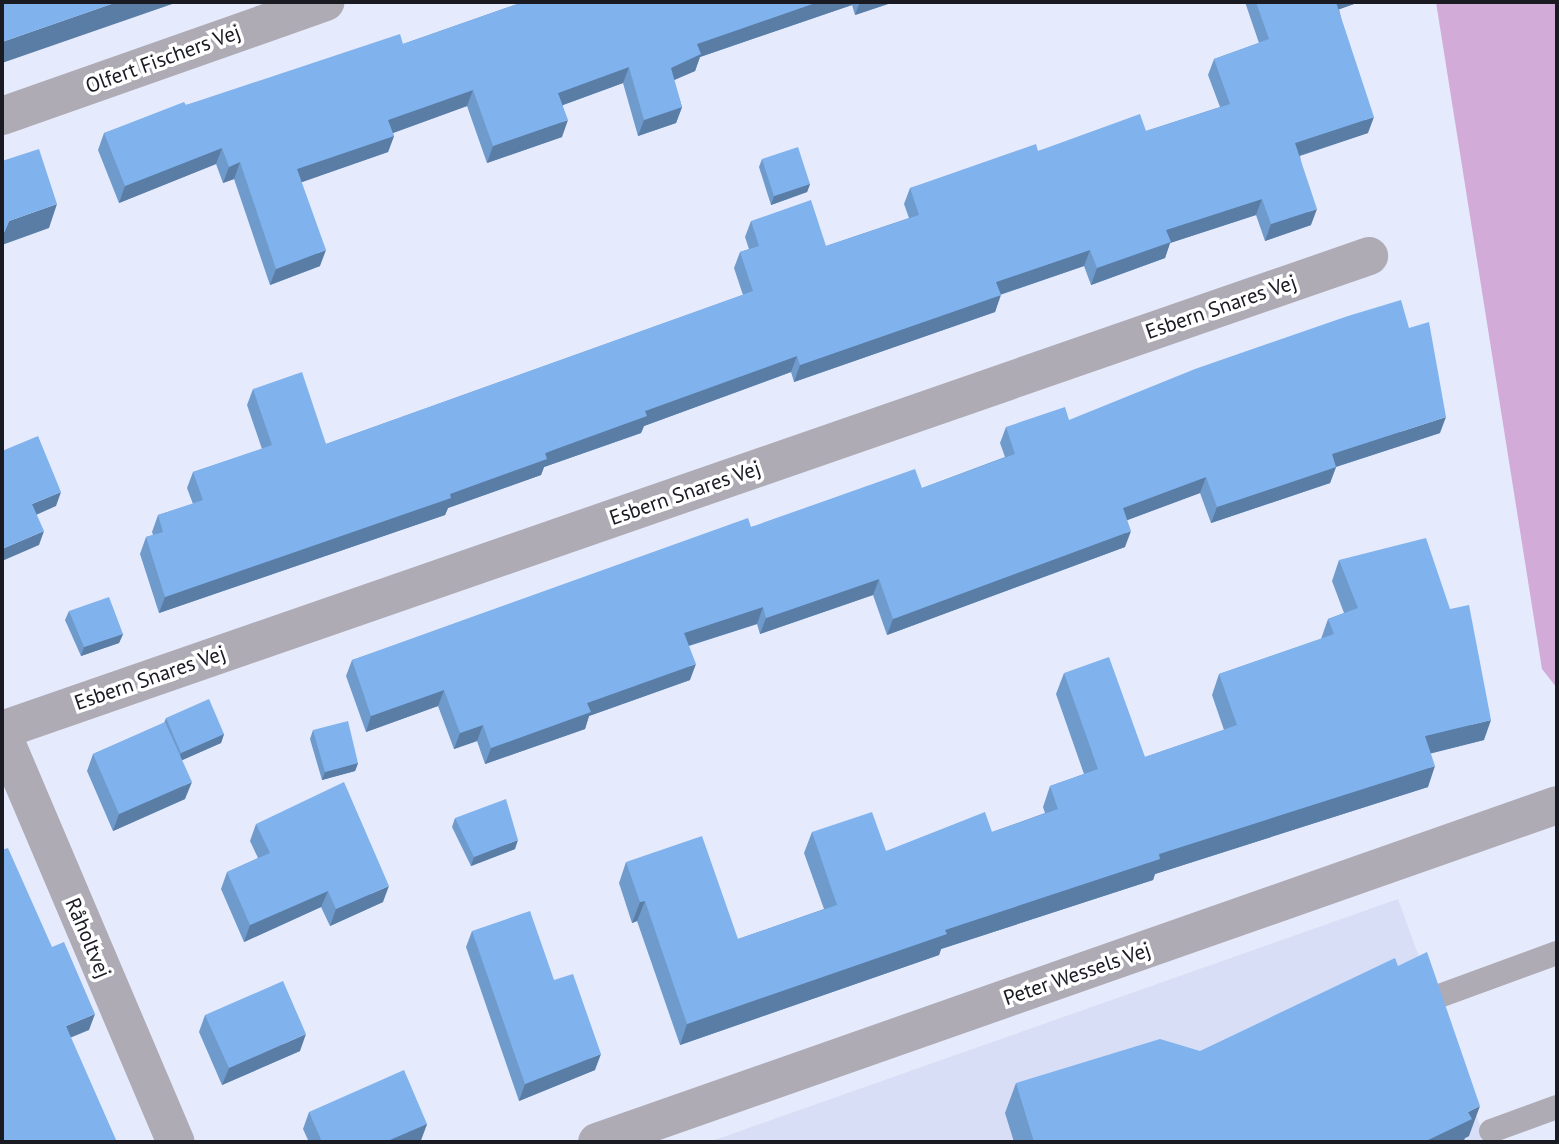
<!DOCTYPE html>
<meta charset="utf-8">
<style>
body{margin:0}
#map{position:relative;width:1559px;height:1144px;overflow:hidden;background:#e5eafc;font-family:"PT Sans",sans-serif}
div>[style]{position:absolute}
.built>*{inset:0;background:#d8def6}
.green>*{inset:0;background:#d2abd8}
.service>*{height:24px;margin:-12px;padding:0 12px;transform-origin:12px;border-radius:12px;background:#aeabb5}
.minor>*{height:38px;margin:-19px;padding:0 19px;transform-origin:19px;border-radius:19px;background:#aeabb5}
.wall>*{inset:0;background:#6e9acc}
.shaded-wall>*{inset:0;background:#5a7da6}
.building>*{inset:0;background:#80b3ed}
span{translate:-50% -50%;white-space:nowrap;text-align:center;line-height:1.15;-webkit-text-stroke:7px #fff;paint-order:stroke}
.street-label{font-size:21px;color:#191a22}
.frame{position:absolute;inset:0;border:4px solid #191a22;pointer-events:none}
</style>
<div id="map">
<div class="built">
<div style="clip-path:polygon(1398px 899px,1486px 1142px,709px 1142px)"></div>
</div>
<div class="green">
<div style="clip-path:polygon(1436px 2px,1556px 2px,1557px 688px,1542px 669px)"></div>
</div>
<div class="service">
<div style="left:1442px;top:995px;width:122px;rotate:-20.1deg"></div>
<div style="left:1491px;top:1131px;width:70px;rotate:-20deg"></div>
</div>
<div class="minor">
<div style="left:2px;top:116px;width:343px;rotate:-19.4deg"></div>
<div style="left:2px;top:730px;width:1447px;rotate:-19.12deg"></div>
<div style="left:2px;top:733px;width:444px;rotate:67deg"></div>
<div style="left:597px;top:1142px;width:1017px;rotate:-19.34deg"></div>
</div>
<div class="wall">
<div style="clip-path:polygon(523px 2px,894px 2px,855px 15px,852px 5px,700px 57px,695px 71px,674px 80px,682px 107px,676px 123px,638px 136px,623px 83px,563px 105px,562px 137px,487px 163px,467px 106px,393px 133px,394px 136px,388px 152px,301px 182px,320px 266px,270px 285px,234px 179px,223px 183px,216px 164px,119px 203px,98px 150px,104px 133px,186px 105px,403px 44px)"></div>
<div style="clip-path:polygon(1245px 2px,1355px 2px,1354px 4px,1339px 9px,1368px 133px,1300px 156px,1311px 225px,1265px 241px,1256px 215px,1170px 243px,1165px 258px,1091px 285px,1084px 266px,1000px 295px,995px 312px,794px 382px,791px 372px,644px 426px,641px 433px,544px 467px,541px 475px,448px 508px,445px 515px,159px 613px,140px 554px,146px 537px,153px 535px,152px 532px,158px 515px,193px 504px,187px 488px,193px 472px,262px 449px,247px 405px,253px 389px,326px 444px,743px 295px,734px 268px,740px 252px,749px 249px,745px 237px,751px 221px,826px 246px,909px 218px,904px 204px,910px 188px,1038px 151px,1146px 131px,1220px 107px,1208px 75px,1214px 59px,1259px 43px)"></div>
<div style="clip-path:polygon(762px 159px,810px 184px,807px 192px,771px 205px,759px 167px)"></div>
<div style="clip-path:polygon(1069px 420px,1440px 433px,1336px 467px,1330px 483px,1211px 523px,1200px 493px,1127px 520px,1125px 547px,887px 635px,873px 595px,760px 634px,757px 624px,689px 646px,690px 680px,589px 716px,585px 729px,485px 764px,477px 741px,454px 749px,438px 706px,366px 732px,346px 676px,352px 660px,751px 527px,922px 488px,1005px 457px,1000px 443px,1006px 427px)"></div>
<div style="clip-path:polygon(1339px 560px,1484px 740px,1431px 753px,1428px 787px,1155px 874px,1153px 880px,941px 949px,939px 955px,680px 1045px,637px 921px,632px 923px,619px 883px,626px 862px,738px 939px,824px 909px,804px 853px,812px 832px,886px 851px,992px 832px,1045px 813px,1043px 807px,1050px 786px,1084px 774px,1056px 694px,1064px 673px,1145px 757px,1224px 730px,1212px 695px,1219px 674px,1321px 639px,1328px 619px,1344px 613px,1332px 581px)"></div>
<div style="clip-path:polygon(69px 611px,123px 634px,119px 643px,81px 656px,65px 620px)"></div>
<div style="clip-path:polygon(166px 718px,224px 734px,221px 743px,182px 760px,185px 799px,113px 831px,87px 771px,93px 754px,164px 723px)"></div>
<div style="clip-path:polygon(313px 730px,358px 763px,355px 771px,322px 780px,310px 739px)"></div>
<div style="clip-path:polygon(455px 818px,515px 849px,471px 866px,452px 827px)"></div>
<div style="clip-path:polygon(256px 824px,383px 902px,330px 926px,321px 907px,244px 942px,221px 889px,227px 872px,258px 858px,250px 841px)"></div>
<div style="clip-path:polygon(472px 931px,554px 980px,595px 1070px,519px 1101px,466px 947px)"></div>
<div style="clip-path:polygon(205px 1015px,300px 1051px,222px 1085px,199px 1032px)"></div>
<div style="clip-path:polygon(1016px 1083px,1469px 1136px,1465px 1138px,1463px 1142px,1014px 1142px,1005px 1113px)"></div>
<div style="clip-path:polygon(309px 1112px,427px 1124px,421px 1140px,417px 1142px,309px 1142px,303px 1129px)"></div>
</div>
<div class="shaded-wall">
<div style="clip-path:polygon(117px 2px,178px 2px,2px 63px,2px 42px)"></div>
<div style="clip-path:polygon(818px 2px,853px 2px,852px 5px,700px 57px,695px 71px,665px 84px,671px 68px,697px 44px)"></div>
<div style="clip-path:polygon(860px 2px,894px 2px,855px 15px)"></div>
<div style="clip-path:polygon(1333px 2px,1355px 2px,1354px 4px,1329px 13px)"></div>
<div style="clip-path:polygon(629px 67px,623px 83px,552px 109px,558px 93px)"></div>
<div style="clip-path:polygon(473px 90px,467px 106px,382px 137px,388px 120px)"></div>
<div style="clip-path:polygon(682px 107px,676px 123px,638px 136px,644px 120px)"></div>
<div style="clip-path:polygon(1374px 117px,1368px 133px,1289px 159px,1295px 143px)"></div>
<div style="clip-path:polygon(568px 120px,562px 137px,487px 163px,493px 146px)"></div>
<div style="clip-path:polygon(394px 136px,388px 152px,291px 186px,297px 169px)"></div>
<div style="clip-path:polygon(222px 148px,216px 164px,119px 203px,125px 186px)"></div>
<div style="clip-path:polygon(240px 162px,234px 179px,223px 183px,229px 167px)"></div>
<div style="clip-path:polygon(810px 184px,807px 192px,771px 205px,774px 196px)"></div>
<div style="clip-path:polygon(1262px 199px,1256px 215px,1170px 243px,1165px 258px,1091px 285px,1097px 268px,1166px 230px)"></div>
<div style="clip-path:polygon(57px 204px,49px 228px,2px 245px,2px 237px,9px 221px)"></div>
<div style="clip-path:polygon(1317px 209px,1311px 225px,1265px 241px,1271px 224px)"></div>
<div style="clip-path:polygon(326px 250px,320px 266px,270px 285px,276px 269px)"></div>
<div style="clip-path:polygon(1090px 250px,1084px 266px,990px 298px,996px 282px)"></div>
<div style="clip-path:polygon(1001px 295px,995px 312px,794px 382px,800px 365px)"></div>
<div style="clip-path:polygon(797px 356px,791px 372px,644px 426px,641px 433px,544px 467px,541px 475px,448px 508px,445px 515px,159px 613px,165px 597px,450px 494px,645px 411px)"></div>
<div style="clip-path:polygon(1446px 417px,1440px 433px,1326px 470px,1332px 454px)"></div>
<div style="clip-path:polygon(1336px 467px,1330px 483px,1211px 523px,1217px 507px)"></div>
<div style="clip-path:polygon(1206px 477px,1200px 493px,1117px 524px,1123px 508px)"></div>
<div style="clip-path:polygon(61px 492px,56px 506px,27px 519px,32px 504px)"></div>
<div style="clip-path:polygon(44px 531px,39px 545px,2px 561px,2px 549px)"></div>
<div style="clip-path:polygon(1131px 531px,1125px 547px,887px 635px,893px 619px)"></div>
<div style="clip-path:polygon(879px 579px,873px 595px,760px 634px,766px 618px)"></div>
<div style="clip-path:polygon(763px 607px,757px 624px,678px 649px,684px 633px)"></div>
<div style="clip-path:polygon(123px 634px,119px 643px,81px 656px,84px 647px)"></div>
<div style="clip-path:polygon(696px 664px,690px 680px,589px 716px,585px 729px,485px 764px,491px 748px,587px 703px)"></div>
<div style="clip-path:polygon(444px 690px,438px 706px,366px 732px,371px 716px)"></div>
<div style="clip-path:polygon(1491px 720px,1484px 740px,1417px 757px,1425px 736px)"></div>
<div style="clip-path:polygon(483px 725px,477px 741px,454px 749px,460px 733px)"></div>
<div style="clip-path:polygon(224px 734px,221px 743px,178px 762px,181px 753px)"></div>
<div style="clip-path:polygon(358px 763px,355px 771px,322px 780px,325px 772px)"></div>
<div style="clip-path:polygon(1435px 766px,1428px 787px,1155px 874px,1153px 880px,941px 949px,939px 955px,680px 1045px,687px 1024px,945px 930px,1159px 854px)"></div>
<div style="clip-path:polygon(192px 782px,185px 799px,113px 831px,119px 814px)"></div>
<div style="clip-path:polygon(518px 840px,515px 849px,471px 866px,474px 857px)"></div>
<div style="clip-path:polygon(389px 886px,383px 902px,330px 926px,336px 909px)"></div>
<div style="clip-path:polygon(328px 891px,321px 907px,244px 942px,250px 925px)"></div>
<div style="clip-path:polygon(645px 901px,637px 921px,632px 923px,640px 902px)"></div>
<div style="clip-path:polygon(95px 1014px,89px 1030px,60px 1042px,66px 1026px)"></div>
<div style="clip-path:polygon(306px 1034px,300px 1051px,222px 1085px,229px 1068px)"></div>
<div style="clip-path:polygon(601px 1054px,595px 1070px,519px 1101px,525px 1084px)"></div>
<div style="clip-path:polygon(1480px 1106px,1469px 1136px,1465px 1138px,1463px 1142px,1424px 1142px,1468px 1112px)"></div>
<div style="clip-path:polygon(427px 1124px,421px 1140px,417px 1142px,385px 1142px)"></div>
</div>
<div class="building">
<div style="clip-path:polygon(2px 2px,117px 2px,2px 42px)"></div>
<div style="clip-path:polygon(523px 2px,818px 2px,697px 44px,701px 54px,671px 68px,682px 107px,644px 120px,629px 67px,558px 93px,568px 120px,493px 146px,473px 90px,388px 120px,394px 136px,297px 169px,326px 250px,276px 269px,240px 162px,229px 167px,222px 148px,125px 186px,104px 133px,184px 102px,186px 105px,400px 34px,403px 44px)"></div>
<div style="clip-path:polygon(1256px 2px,1336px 2px,1374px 117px,1295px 143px,1317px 209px,1271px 224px,1262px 199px,1166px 230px,1171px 242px,1097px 268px,1090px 250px,996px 282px,1001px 295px,800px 365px,797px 356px,645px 411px,647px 416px,545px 453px,547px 459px,450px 494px,451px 498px,165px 597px,146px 537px,163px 532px,158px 515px,203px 500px,193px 472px,272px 445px,253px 389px,302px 372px,326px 444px,753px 291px,740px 252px,759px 246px,751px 221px,811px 200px,826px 246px,919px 215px,910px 188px,1036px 144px,1038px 151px,1140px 114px,1146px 131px,1230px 104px,1214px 59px,1269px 39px)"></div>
<div style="clip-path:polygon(798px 147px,810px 184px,774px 196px,762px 159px)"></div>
<div style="clip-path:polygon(39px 149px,57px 204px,9px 221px,2px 237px,2px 161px)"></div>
<div style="clip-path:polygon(1401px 300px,1409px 328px,1429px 322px,1446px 417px,1332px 454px,1336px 467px,1217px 507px,1206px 477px,1123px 508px,1131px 531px,893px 619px,879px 579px,766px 618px,763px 607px,684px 633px,696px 664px,587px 703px,591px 712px,491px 748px,483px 725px,460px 733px,444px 690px,371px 716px,352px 660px,748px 518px,751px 527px,915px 469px,922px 488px,1015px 454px,1006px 427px,1065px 407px,1069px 420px,1195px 369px,1348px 316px)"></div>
<div style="clip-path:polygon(38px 436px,61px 492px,32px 504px,44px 531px,2px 549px,2px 451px)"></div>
<div style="clip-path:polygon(1426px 538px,1450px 609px,1469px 605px,1491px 720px,1425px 736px,1435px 766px,1159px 854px,1160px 859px,945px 930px,947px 934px,687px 1024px,645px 901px,640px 902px,626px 862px,702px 836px,738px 939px,837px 905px,812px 832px,872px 812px,886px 851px,985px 812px,992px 832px,1058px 809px,1050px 786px,1098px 769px,1064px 673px,1109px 657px,1145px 757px,1237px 725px,1219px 674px,1334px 634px,1328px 619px,1358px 608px,1339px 560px)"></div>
<div style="clip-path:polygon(109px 597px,123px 634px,84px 647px,69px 611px)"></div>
<div style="clip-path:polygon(209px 699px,224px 734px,181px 753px,166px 718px)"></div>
<div style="clip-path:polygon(348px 721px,358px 763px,325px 772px,313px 730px)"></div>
<div style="clip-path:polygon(165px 722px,192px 782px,119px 814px,93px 754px)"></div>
<div style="clip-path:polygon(344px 782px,389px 886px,336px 909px,328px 891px,250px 925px,227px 872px,270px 853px,256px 824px)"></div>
<div style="clip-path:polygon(506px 799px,518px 840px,474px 857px,455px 818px)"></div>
<div style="clip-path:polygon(8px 848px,52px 947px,64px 942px,95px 1014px,66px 1026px,117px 1142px,2px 1142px,2px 850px)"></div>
<div style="clip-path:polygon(530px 911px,554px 980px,573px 974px,601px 1054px,525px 1084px,472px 931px)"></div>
<div style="clip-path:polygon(1427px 952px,1480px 1106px,1468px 1112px,1472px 1119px,1424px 1142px,1034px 1142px,1016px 1083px,1160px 1039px,1200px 1051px,1395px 958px,1398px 966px)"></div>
<div style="clip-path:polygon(283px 981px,306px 1034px,229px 1068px,205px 1015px)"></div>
<div style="clip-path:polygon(404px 1070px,427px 1124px,385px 1142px,322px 1142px,309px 1112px)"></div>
</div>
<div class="street-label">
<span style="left:163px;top:59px;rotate:-20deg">Olfert Fischers Vej</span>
<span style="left:1221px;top:307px;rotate:-19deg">Esbern Snares Vej</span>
<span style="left:685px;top:493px;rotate:-19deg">Esbern Snares Vej</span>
<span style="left:150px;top:678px;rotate:-19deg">Esbern Snares Vej</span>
<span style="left:88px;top:938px;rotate:67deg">Råholtvej</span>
<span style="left:1077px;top:974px;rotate:-19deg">Peter Wessels Vej</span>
</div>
<div class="frame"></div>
</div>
